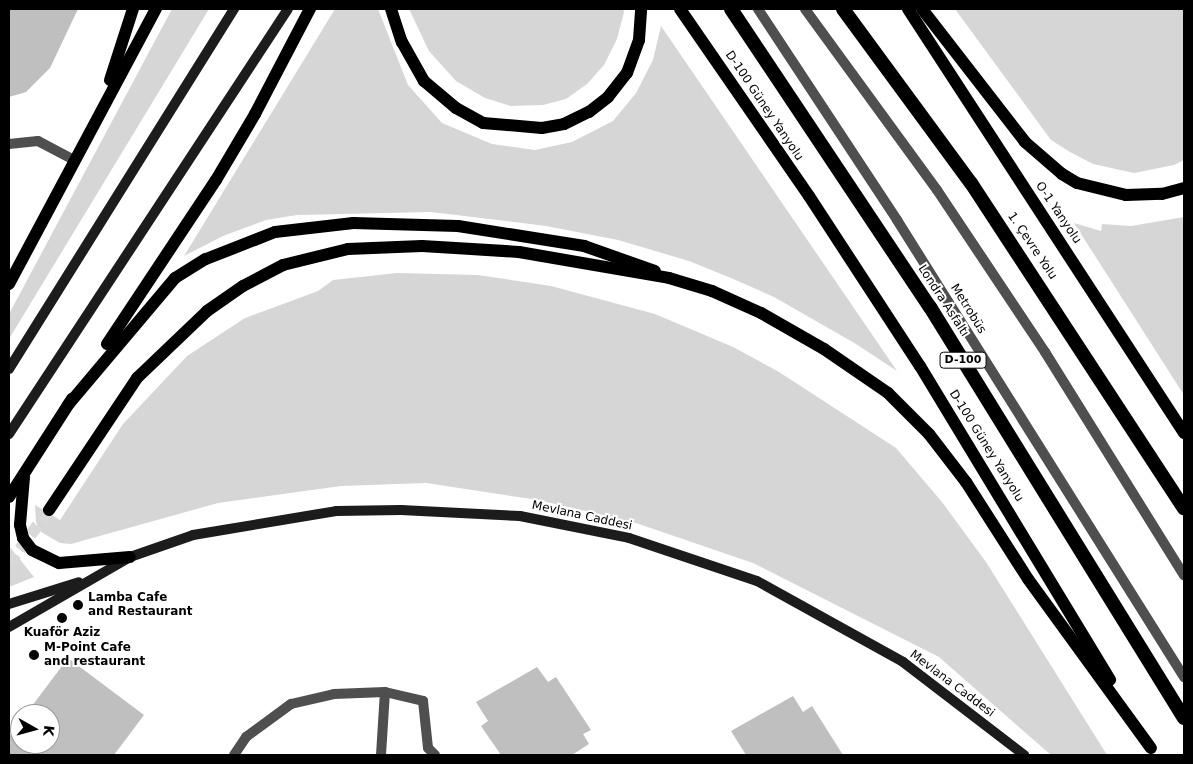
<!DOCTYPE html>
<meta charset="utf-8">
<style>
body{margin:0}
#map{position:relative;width:1193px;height:764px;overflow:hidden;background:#fff;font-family:"DejaVu Sans",sans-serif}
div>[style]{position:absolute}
.green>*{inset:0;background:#d6d6d6}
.building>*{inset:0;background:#bfbfbf}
.primary-tunnel>*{height:12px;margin-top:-6px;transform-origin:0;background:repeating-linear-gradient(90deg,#d9d9d9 0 12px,transparent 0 18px)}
.service>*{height:10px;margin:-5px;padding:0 5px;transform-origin:5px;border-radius:5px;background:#4f4f4f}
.secondary>*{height:10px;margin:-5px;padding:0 5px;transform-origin:5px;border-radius:5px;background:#1c1c1c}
.primary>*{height:12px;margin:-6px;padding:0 6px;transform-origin:6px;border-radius:6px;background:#000}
.trunk>*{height:14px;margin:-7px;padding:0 7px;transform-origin:7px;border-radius:7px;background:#000}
.dots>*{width:14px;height:14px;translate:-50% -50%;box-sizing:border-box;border:2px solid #fff;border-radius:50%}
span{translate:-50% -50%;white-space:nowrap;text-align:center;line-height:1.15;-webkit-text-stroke:4px #fff;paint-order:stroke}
.shield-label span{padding:1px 4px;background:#fff;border:1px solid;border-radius:4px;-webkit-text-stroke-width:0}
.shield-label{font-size:11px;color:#000;font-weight:700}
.street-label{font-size:12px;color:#000}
.poi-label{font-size:12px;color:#000;font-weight:700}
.left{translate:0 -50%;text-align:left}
.frame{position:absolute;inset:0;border:10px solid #000;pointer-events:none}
.north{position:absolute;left:10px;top:704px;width:50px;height:50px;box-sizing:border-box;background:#fff;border:1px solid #999;border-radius:50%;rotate:97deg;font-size:14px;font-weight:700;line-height:20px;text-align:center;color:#000}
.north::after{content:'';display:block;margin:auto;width:18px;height:22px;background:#000;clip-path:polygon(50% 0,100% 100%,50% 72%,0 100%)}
</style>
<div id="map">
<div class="green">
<div style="clip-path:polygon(172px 9px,209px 9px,9px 339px,9px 314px)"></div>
<div style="clip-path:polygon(335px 9px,378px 9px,408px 85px,442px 123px,492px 144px,535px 150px,572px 142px,613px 121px,636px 93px,653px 60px,661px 26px,897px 371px,856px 344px,774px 297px,731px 278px,689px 261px,618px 240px,546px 226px,431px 212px,297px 215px,266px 220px,223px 236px,184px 256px)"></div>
<div style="clip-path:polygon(409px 9px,623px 9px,624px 12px,617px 39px,604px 65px,587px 84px,566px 99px,543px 105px,511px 106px,485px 98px,456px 81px,429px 51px)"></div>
<div style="clip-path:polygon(955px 9px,1184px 9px,1184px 160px,1174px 165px,1134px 173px,1093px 164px,1070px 152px,1051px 140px)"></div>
<div style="clip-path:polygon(1184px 217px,1184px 395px,1074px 223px,1101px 231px,1102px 224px,1131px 226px)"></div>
<div style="clip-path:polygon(397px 273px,478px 275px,551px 286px,655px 314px,733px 347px,779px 372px,896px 448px,942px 502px,986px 562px,1107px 755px,1051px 755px,939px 657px,753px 563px,633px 522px,538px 500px,426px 483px,341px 486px,218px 503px,71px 544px,60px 543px,41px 532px,36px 522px,35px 505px,60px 520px,123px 424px,187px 356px,245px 318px,318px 291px,333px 280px)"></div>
<div style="clip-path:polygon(9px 546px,34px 577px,9px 587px)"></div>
</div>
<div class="building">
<div style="clip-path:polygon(9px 9px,78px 9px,50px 68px,26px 92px,9px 97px)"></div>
<div style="clip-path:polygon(68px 658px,144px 715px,114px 755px,9px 755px,9px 737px,20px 722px,20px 744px,50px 744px,50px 714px,26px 714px)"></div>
<div style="clip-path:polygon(537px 667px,548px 682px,556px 677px,591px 730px,583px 734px,589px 744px,572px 755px,501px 755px,481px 726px,488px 721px,476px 702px)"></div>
<div style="clip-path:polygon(793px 696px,803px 712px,812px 706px,843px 755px,746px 755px,731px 731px)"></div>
</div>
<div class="primary-tunnel">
<div style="left:9px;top:564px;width:67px;rotate:-53.5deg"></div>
</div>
<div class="service">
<div style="left:758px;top:9px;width:253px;rotate:56.6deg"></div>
<div style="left:897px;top:220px;width:540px;rotate:57.87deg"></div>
<div style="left:805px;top:9px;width:224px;rotate:53.9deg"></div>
<div style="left:937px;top:190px;width:195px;rotate:56.3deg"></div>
<div style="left:1045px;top:352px;width:263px;rotate:58.1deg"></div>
<div style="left:9px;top:144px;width:29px;rotate:-6deg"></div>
<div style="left:38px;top:141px;width:41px;rotate:27.8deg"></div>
<div style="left:234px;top:755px;width:22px;rotate:-56deg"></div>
<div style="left:246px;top:737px;width:56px;rotate:-36.3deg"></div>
<div style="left:291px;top:704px;width:44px;rotate:-13.1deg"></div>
<div style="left:334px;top:694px;width:51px;rotate:-2.2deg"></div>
<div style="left:381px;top:755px;width:63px;rotate:-86.4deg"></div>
<div style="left:385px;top:692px;width:39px;rotate:13deg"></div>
<div style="left:423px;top:701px;width:47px;rotate:83.9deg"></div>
<div style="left:428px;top:748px;width:10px;rotate:45deg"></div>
</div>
<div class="secondary">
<div style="left:9px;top:369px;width:425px;rotate:-58deg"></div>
<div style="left:9px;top:434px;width:508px;rotate:-56.72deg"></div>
<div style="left:9px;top:604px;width:73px;rotate:-17.4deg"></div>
<div style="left:9px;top:627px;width:140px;rotate:-30deg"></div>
<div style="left:130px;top:557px;width:67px;rotate:-19.2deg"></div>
<div style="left:193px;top:535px;width:145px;rotate:-9.5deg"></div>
<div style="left:336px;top:511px;width:65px;rotate:-0.9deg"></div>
<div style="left:401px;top:510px;width:119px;rotate:2.9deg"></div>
<div style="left:520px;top:516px;width:111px;rotate:11.4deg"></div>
<div style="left:629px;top:538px;width:135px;rotate:18.6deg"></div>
<div style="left:757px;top:581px;width:167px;rotate:29deg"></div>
<div style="left:903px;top:662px;width:153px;rotate:37.5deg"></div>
</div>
<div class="primary">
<div style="left:391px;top:9px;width:35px;rotate:72deg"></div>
<div style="left:402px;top:42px;width:45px;rotate:60.6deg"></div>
<div style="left:424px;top:81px;width:42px;rotate:40.2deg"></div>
<div style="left:456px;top:108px;width:31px;rotate:29deg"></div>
<div style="left:483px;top:123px;width:59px;rotate:4.8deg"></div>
<div style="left:542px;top:128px;width:22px;rotate:-10deg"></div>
<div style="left:564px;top:124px;width:28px;rotate:-26deg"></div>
<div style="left:589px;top:112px;width:24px;rotate:-38deg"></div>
<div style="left:608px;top:97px;width:31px;rotate:-52deg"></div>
<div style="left:627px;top:73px;width:35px;rotate:-70deg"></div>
<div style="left:639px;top:40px;width:31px;rotate:-86deg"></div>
<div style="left:680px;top:9px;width:227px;rotate:55.4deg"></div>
<div style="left:809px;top:196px;width:203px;rotate:56.9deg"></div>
<div style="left:920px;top:366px;width:367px;rotate:58.8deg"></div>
<div style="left:908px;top:9px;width:506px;rotate:56.94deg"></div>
<div style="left:922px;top:9px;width:168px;rotate:52.2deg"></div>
<div style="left:1025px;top:142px;width:49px;rotate:40.9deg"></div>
<div style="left:1062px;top:174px;width:17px;rotate:31deg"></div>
<div style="left:1077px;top:183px;width:50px;rotate:13.8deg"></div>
<div style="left:1126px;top:195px;width:36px;rotate:-2deg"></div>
<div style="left:1162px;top:194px;width:23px;rotate:-15deg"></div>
<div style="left:110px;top:80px;width:75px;rotate:-72.1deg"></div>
<div style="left:9px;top:284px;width:312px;rotate:-61.9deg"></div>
<div style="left:107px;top:344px;width:197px;rotate:-56.4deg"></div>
<div style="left:216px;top:180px;width:77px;rotate:-59.4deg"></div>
<div style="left:255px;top:114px;width:119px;rotate:-62.4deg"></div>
<div style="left:68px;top:405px;width:166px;rotate:-49.9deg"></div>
<div style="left:175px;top:278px;width:36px;rotate:-32deg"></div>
<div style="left:206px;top:259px;width:74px;rotate:-21.4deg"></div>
<div style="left:275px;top:232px;width:79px;rotate:-6.6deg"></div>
<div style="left:353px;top:223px;width:105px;rotate:1.6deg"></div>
<div style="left:458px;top:226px;width:128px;rotate:9deg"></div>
<div style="left:584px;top:246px;width:75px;rotate:19.4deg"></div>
<div style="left:24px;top:477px;width:48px;rotate:94.8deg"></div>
<div style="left:20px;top:525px;width:13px;rotate:77deg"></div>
<div style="left:23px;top:538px;width:15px;rotate:53deg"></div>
<div style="left:32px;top:550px;width:30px;rotate:26deg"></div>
<div style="left:59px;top:563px;width:71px;rotate:-4.8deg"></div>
<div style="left:9px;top:497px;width:117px;rotate:-57.3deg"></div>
<div style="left:49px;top:510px;width:159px;rotate:-56.3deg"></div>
<div style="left:137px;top:378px;width:97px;rotate:-43.7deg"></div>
<div style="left:207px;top:311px;width:44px;rotate:-34.8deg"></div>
<div style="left:243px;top:286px;width:45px;rotate:-27.7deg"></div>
<div style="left:283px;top:265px;width:67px;rotate:-13.8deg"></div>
<div style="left:348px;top:249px;width:74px;rotate:-2.3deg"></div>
<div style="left:422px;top:246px;width:97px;rotate:3.5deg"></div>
<div style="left:519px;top:252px;width:152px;rotate:9.8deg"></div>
<div style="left:669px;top:278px;width:45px;rotate:16.8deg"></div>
<div style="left:712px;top:291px;width:54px;rotate:24.2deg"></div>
<div style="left:761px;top:313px;width:73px;rotate:29.7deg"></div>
<div style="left:824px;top:349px;width:78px;rotate:34.5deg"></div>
<div style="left:888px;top:393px;width:58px;rotate:45deg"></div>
<div style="left:929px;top:434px;width:61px;rotate:52.4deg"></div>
<div style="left:966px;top:482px;width:115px;rotate:57.4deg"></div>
<div style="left:1028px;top:579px;width:209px;rotate:54deg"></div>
</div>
<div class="trunk">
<div style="left:731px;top:9px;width:358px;rotate:56.3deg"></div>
<div style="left:930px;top:307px;width:483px;rotate:58.3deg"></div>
<div style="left:843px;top:9px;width:216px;rotate:53.7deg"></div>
<div style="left:971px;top:183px;width:389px;rotate:56.8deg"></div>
</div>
<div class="dots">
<div style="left:78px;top:605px;background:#000"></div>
<div style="left:62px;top:618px;background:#000"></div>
<div style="left:34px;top:655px;background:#000"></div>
</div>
<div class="shield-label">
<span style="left:963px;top:360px">D-100</span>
</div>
<div class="street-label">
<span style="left:764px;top:106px;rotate:56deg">D-100 Güney Yanyolu</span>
<span style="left:1058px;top:213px;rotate:56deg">O-1 Yanyolu</span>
<span style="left:1032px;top:246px;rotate:56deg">1. Çevre Yolu</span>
<span style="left:943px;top:301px;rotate:57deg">Londra Asfaltı</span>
<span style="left:968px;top:309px;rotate:58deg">Metrobüs</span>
<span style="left:986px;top:446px;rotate:58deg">D-100 Güney Yanyolu</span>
<span style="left:582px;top:516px;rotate:12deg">Mevlana Caddesi</span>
<span style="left:952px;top:684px;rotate:37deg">Mevlana Caddesi</span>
</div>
<div class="poi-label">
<span class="left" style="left:88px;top:605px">Lamba Cafe<br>and Restaurant</span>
<span style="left:62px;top:633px">Kuaför Aziz</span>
<span class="left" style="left:44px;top:655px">M-Point Cafe<br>and restaurant</span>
</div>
<div class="frame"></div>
<div class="north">K</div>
</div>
